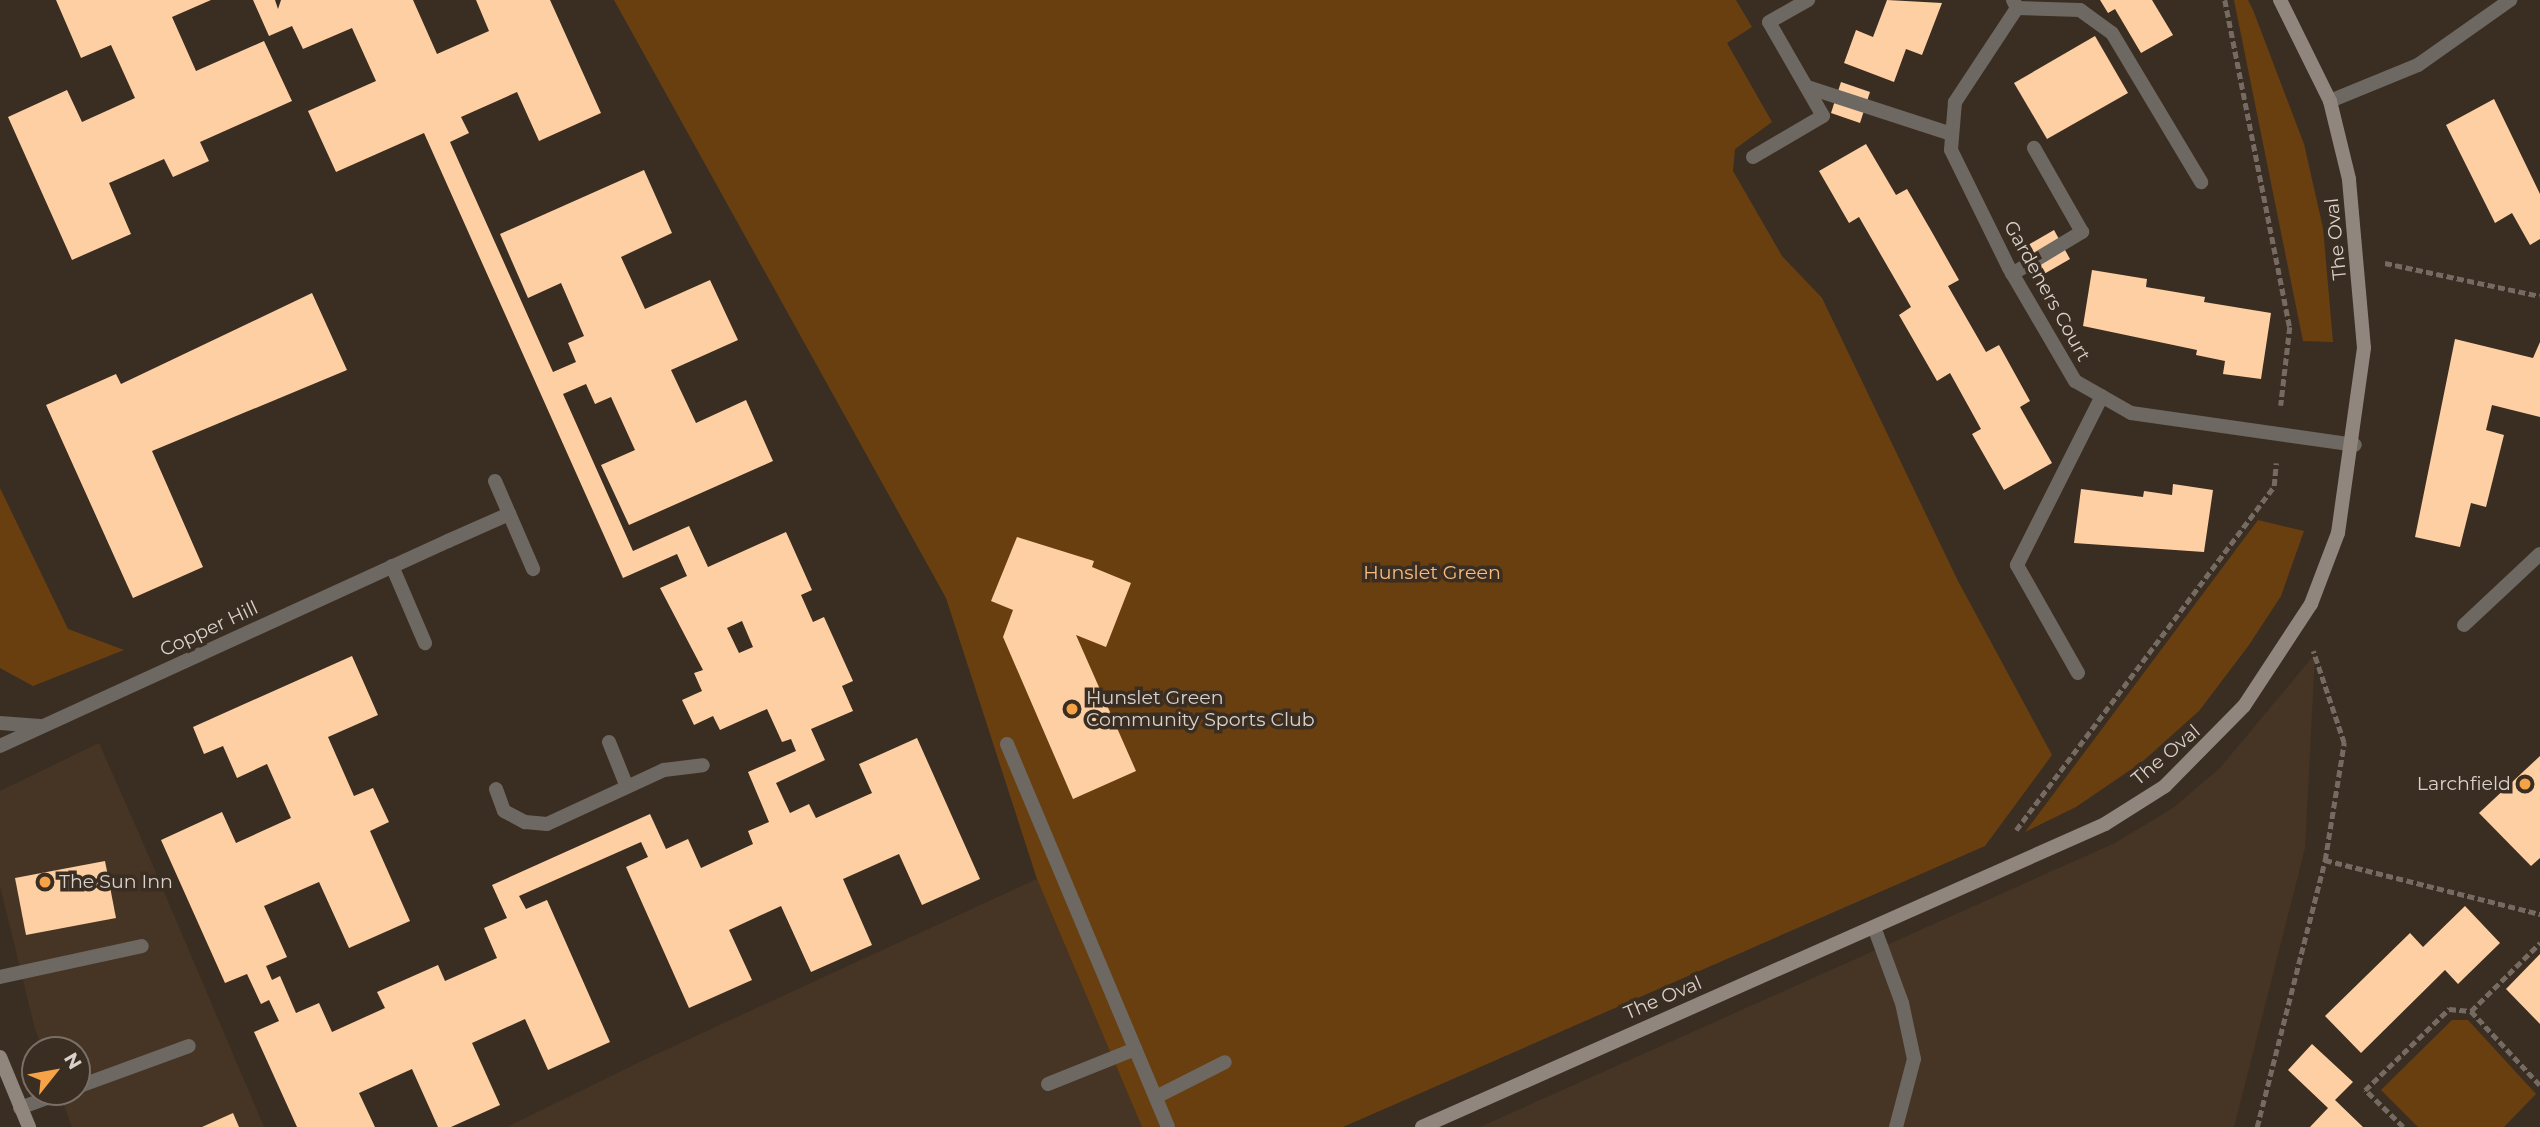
<!DOCTYPE html>
<style>
body{margin:0}
#map{position:relative;width:2540px;height:1127px;overflow:hidden;background:#3a2e23;font-family:Montserrat,sans-serif}
div>[style]{position:absolute}
.built>*{inset:0;background:#463525}
.green>*{inset:0;background:#693f10}
.building>*{inset:0;background:#fecfa2}
.path>*{height:4.5px;margin-top:-2.25px;transform-origin:0;background:repeating-linear-gradient(90deg,#766b62 0 7px,transparent 0 10.5px)}
.lane>*{height:14px;margin:-7px;padding:0 7px;transform-origin:7px;border-radius:7px;background:#6e6862}
.street>*{height:14px;margin:-7px;padding:0 7px;transform-origin:7px;border-radius:7px;background:#6e6862}
.secondary>*{height:14px;margin:-7px;padding:0 7px;transform-origin:7px;border-radius:7px;background:#90867d}
.dots>*{width:19px;height:19px;translate:-50% -50%;box-sizing:border-box;border:4px solid #3a2e23;border-radius:50%}
span{translate:-50% -50%;white-space:nowrap;text-align:center;line-height:1.15;-webkit-text-stroke:7px #3a2e23;paint-order:stroke}
.street-label{font-size:19px;color:#d9d1ca}
.park-label{font-size:19px;color:#f8bb80}
.poi-label{font-size:19px;color:#d9d1ca}
.left{translate:0 -50%;text-align:left}
.right{translate:-100% -50%;text-align:right}
.north{position:absolute;left:21px;top:1036px;width:70px;height:70px;box-sizing:border-box;background:#3a2e23;border:2px solid #7a6f66;border-radius:50%;rotate:59deg;font-size:19px;font-weight:700;line-height:28px;text-align:center;color:#d9d1ca}
.north::after{content:'';display:block;margin:auto;width:24px;height:32px;background:#f6a247;clip-path:polygon(50% 0,100% 100%,50% 72%,0 100%)}
</style>
<div id="map">
<div class="built">
<div style="clip-path:polygon(2315px 654px,2305px 848px,2234px 1127px,1480px 1127px,2115px 843px,2173px 808px,2220px 768px)"></div>
<div style="clip-path:polygon(99px 743px,147px 852px,264px 1127px,72px 1127px,59px 1092px,77px 1092px,77px 1050px,43px 1050px,35px 1029px,0 886px,0 791px)"></div>
<div style="clip-path:polygon(1037px 879px,1142px 1127px,507px 1127px,648px 1058px)"></div>
</div>
<div class="green">
<div style="clip-path:polygon(614px 0,1736px 0,1752px 27px,1727px 43px,1772px 122px,1735px 149px,1733px 171px,1782px 256px,1822px 298px,1958px 581px,2052px 755px,1985px 846px,1343px 1127px,1142px 1127px,1037px 879px,946px 598px)"></div>
<div style="clip-path:polygon(2234px 0,2248px 0,2253px 10px,2304px 144px,2323px 228px,2333px 342px,2303px 341px)"></div>
<div style="clip-path:polygon(0 488px,68px 629px,124px 650px,33px 686px,0 668px)"></div>
<div style="clip-path:polygon(2258px 520px,2304px 531px,2281px 596px,2249px 645px,2199px 711px,2142px 762px,2076px 807px,2025px 832px)"></div>
<div style="clip-path:polygon(2452px 1020px,2468px 1020px,2536px 1094px,2504px 1127px,2418px 1127px,2381px 1090px)"></div>
</div>
<div class="building">
<div style="clip-path:polygon(56px 0,211px 0,172px 17px,196px 71px,264px 41px,292px 101px,200px 142px,209px 161px,173px 177px,164px 159px,109px 183px,131px 234px,72px 260px,8px 117px,67px 90px,82px 122px,135px 98px,111px 45px,81px 58px)"></div>
<div style="clip-path:polygon(evenodd,253px 0,275px 0,278px 9px,281px 0,413px 0,437px 54px,489px 31px,476px 0,550px 0,601px 113px,539px 141px,517px 92px,461px 117px,469px 133px,450px 142px,553px 372px,576px 362px,568px 343px,584px 336px,561px 283px,528px 298px,500px 234px,644px 170px,672px 233px,621px 257px,645px 309px,710px 280px,738px 340px,671px 370px,696px 423px,746px 400px,773px 461px,629px 525px,601px 465px,635px 450px,611px 397px,595px 404px,586px 384px,563px 394px,633px 551px,689px 526px,708px 567px,786px 532px,812px 590px,801px 595px,813px 622px,824px 617px,853px 681px,842px 686px,853px 711px,811px 729px,825px 760px,776px 783px,790px 813px,809px 804px,816px 818px,872px 793px,859px 764px,917px 738px,980px 879px,922px 905px,899px 854px,843px 879px,872px 945px,811px 972px,781px 906px,729px 930px,752px 980px,689px 1008px,626px 867px,648px 857px,641px 842px,519px 896px,526px 909px,547px 900px,610px 1042px,548px 1070px,525px 1019px,472px 1043px,500px 1105px,451px 1127px,438px 1127px,412px 1069px,359px 1093px,375px 1127px,297px 1127px,254px 1032px,279px 1021px,269px 1000px,261px 1004px,247px 974px,225px 983px,161px 840px,222px 812px,236px 843px,291px 818px,267px 764px,237px 778px,223px 746px,204px 754px,193px 727px,352px 656px,378px 715px,328px 737px,354px 796px,373px 788px,389px 822px,370px 831px,410px 921px,349px 948px,319px 882px,264px 906px,287px 957px,266px 966px,272px 980px,280px 976px,296px 1013px,319px 1003px,332px 1032px,385px 1008px,377px 992px,438px 965px,445px 981px,497px 958px,484px 928px,507px 918px,492px 885px,650px 814px,666px 849px,688px 839px,701px 868px,753px 844px,748px 831px,769px 822px,748px 772px,796px 751px,791px 739px,782px 742px,767px 709px,720px 730px,713px 716px,694px 725px,682px 700px,702px 691px,694px 673px,703px 670px,660px 588px,687px 576px,677px 554px,623px 578px,424px 133px,336px 172px,308px 111px,376px 81px,352px 28px,303px 49px,292px 26px,269px 36px,253px 0,742px 621px,753px 647px,739px 653px,727px 628px,742px 621px)"></div>
<div style="clip-path:polygon(1887px 0,1942px 3px,1922px 55px,1906px 49px,1894px 82px,1844px 63px,1856px 30px,1873px 37px)"></div>
<div style="clip-path:polygon(2100px 0,2152px 0,2173px 35px,2141px 53px,2115px 9px,2108px 13px)"></div>
<div style="clip-path:polygon(2095px 36px,2128px 93px,2047px 139px,2014px 83px)"></div>
<div style="clip-path:polygon(1841px 82px,1870px 92px,1860px 123px,1831px 113px)"></div>
<div style="clip-path:polygon(2494px 99px,2540px 194px,2540px 239px,2530px 245px,2512px 213px,2495px 223px,2446px 125px)"></div>
<div style="clip-path:polygon(1866px 144px,1896px 195px,1907px 189px,1933px 234px,1959px 280px,1948px 286px,1986px 352px,1999px 345px,2030px 401px,2020px 407px,2052px 463px,2004px 490px,1972px 434px,1981px 429px,1950px 373px,1937px 381px,1899px 315px,1911px 307px,1859px 217px,1849px 223px,1819px 171px)"></div>
<div style="clip-path:polygon(2054px 230px,2070px 259px,2044px 274px,2028px 245px)"></div>
<div style="clip-path:polygon(2092px 270px,2147px 279px,2146px 287px,2205px 297px,2204px 302px,2271px 313px,2261px 379px,2223px 374px,2225px 361px,2196px 355px,2197px 350px,2083px 326px)"></div>
<div style="clip-path:polygon(312px 293px,347px 370px,152px 451px,203px 567px,133px 598px,46px 405px,116px 374px,121px 384px)"></div>
<div style="clip-path:polygon(2455px 339px,2533px 358px,2540px 342px,2540px 417px,2492px 405px,2486px 430px,2504px 435px,2486px 507px,2471px 503px,2460px 547px,2415px 537px)"></div>
<div style="clip-path:polygon(2173px 484px,2213px 490px,2204px 552px,2074px 543px,2081px 489px,2143px 497px,2144px 491px,2172px 495px)"></div>
<div style="clip-path:polygon(1017px 537px,1094px 561px,1092px 567px,1131px 583px,1106px 647px,1076px 635px,1136px 771px,1073px 799px,1003px 637px,1013px 610px,991px 601px)"></div>
<div style="clip-path:polygon(2540px 756px,2540px 858px,2531px 866px,2479px 813px)"></div>
<div style="clip-path:polygon(105px 861px,116px 918px,26px 935px,15px 878px)"></div>
<div style="clip-path:polygon(2465px 906px,2500px 943px,2458px 984px,2445px 970px,2361px 1053px,2325px 1016px,2410px 933px,2423px 947px)"></div>
<div style="clip-path:polygon(2540px 954px,2540px 1024px,2506px 989px)"></div>
<div style="clip-path:polygon(2312px 1044px,2353px 1082px,2335px 1100px,2363px 1127px,2310px 1127px,2328px 1108px,2288px 1070px)"></div>
<div style="clip-path:polygon(233px 1113px,239px 1127px,202px 1127px)"></div>
</div>
<div class="path">
<div style="left:2225px;top:0;width:333px;rotate:78.8deg"></div>
<div style="left:2290px;top:327px;width:79px;rotate:96.6deg"></div>
<div style="left:2385px;top:263px;width:158px;rotate:12deg"></div>
<div style="left:2016px;top:830px;width:430px;rotate:-53.1deg"></div>
<div style="left:2274px;top:486px;width:23px;rotate:-85deg"></div>
<div style="left:2325px;top:860px;width:222px;rotate:14.1deg"></div>
<div style="left:2471px;top:1011px;width:97px;rotate:-44.6deg"></div>
<div style="left:2257px;top:1127px;width:276px;rotate:-75.7deg"></div>
<div style="left:2325px;top:860px;width:119px;rotate:-80.8deg"></div>
<div style="left:2344px;top:743px;width:97px;rotate:-108.6deg"></div>
<div style="left:2403px;top:1127px;width:53px;rotate:-135.8deg"></div>
<div style="left:2365px;top:1090px;width:117px;rotate:-44deg"></div>
<div style="left:2449px;top:1009px;width:22px;rotate:5deg"></div>
<div style="left:2471px;top:1011px;width:101px;rotate:47deg"></div>
</div>
<div class="lane">
<div style="left:2017px;top:8px;width:63px;rotate:1.8deg"></div>
<div style="left:2080px;top:10px;width:39px;rotate:36deg"></div>
<div style="left:2112px;top:33px;width:174px;rotate:59.1deg"></div>
<div style="left:1807px;top:87px;width:152px;rotate:18deg"></div>
<div style="left:1753px;top:157px;width:81px;rotate:-30.4deg"></div>
<div style="left:1823px;top:116px;width:108px;rotate:-119.9deg"></div>
<div style="left:1769px;top:22px;width:45px;rotate:-29.4deg"></div>
<div style="left:2012px;top:274px;width:82px;rotate:-31deg"></div>
<div style="left:2082px;top:232px;width:97px;rotate:-119.7deg"></div>
<div style="left:495px;top:481px;width:96px;rotate:66.6deg"></div>
<div style="left:448px;top:541px;width:67px;rotate:-23.9deg"></div>
<div style="left:2078px;top:673px;width:124px;rotate:-119.5deg"></div>
<div style="left:2017px;top:565px;width:189px;rotate:-63.3deg"></div>
<div style="left:609px;top:742px;width:48px;rotate:68.2deg"></div>
<div style="left:1007px;top:744px;width:415px;rotate:67.2deg"></div>
<div style="left:496px;top:789px;width:23px;rotate:70deg"></div>
<div style="left:504px;top:811px;width:24px;rotate:28deg"></div>
<div style="left:525px;top:822px;width:22px;rotate:5deg"></div>
<div style="left:547px;top:824px;width:129px;rotate:-24.8deg"></div>
<div style="left:664px;top:770px;width:39px;rotate:-7deg"></div>
<div style="left:1874px;top:927px;width:81px;rotate:69.8deg"></div>
<div style="left:1902px;top:1003px;width:57px;rotate:77.9deg"></div>
<div style="left:1914px;top:1059px;width:70px;rotate:104.8deg"></div>
<div style="left:0;top:977px;width:145px;rotate:-12.3deg"></div>
<div style="left:1048px;top:1084px;width:94px;rotate:-21.9deg"></div>
<div style="left:77px;top:1087px;width:119px;rotate:-20.1deg"></div>
<div style="left:1156px;top:1097px;width:77px;rotate:-26.9deg"></div>
<div style="left:20px;top:1108px;width:46px;rotate:-20.4deg"></div>
</div>
<div class="street">
<div style="left:2013px;top:0;width:9px;rotate:63deg"></div>
<div style="left:2017px;top:8px;width:113px;rotate:123.4deg"></div>
<div style="left:1955px;top:102px;width:48px;rotate:94.8deg"></div>
<div style="left:1951px;top:150px;width:131px;rotate:63.8deg"></div>
<div style="left:2009px;top:268px;width:131px;rotate:59.7deg"></div>
<div style="left:2075px;top:381px;width:64px;rotate:29.7deg"></div>
<div style="left:2131px;top:413px;width:226px;rotate:8.1deg"></div>
<div style="left:2330px;top:101px;width:95px;rotate:-22.2deg"></div>
<div style="left:2418px;top:65px;width:113px;rotate:-35.2deg"></div>
<div style="left:392px;top:566px;width:84px;rotate:66.8deg"></div>
<div style="left:2464px;top:625px;width:104px;rotate:-43.1deg"></div>
<div style="left:0;top:723px;width:40px;rotate:4.3deg"></div>
<div style="left:0;top:746px;width:493px;rotate:-24.6deg"></div>
</div>
<div class="secondary">
<div style="left:0;top:1057px;width:76px;rotate:67.5deg"></div>
<div style="left:1422px;top:1127px;width:747px;rotate:-23.92deg"></div>
<div style="left:2105px;top:824px;width:71px;rotate:-32.3deg"></div>
<div style="left:2165px;top:786px;width:112px;rotate:-45.4deg"></div>
<div style="left:2244px;top:706px;width:122px;rotate:-56.7deg"></div>
<div style="left:2311px;top:604px;width:76px;rotate:-69.2deg"></div>
<div style="left:2338px;top:533px;width:187px;rotate:-82deg"></div>
<div style="left:2364px;top:348px;width:170px;rotate:-95.1deg"></div>
<div style="left:2349px;top:179px;width:80px;rotate:-103.7deg"></div>
<div style="left:2330px;top:101px;width:113px;rotate:-116.3deg"></div>
</div>
<div class="dots">
<div style="left:1072px;top:709px;background:#f6a247"></div>
<div style="left:2525px;top:784px;background:#f6a247"></div>
<div style="left:45px;top:882px;background:#f6a247"></div>
</div>
<div class="street-label">
<span style="left:2336px;top:239px;rotate:-96deg">The Oval</span>
<span style="left:2047px;top:291px;rotate:61deg">Gardeners Court</span>
<span style="left:209px;top:629px;rotate:-25deg">Copper Hill</span>
<span style="left:2166px;top:755px;rotate:-40deg">The Oval</span>
<span style="left:1663px;top:998px;rotate:-23deg">The Oval</span>
</div>
<div class="park-label">
<span style="left:1432px;top:573px">Hunslet Green</span>
</div>
<div class="poi-label">
<span class="left" style="left:1086px;top:709px">Hunslet Green<br>Community Sports Club</span>
<span class="right" style="left:2511px;top:784px">Larchfield</span>
<span class="left" style="left:59px;top:882px">The Sun Inn</span>
</div>
<div class="north">N</div>
</div>
